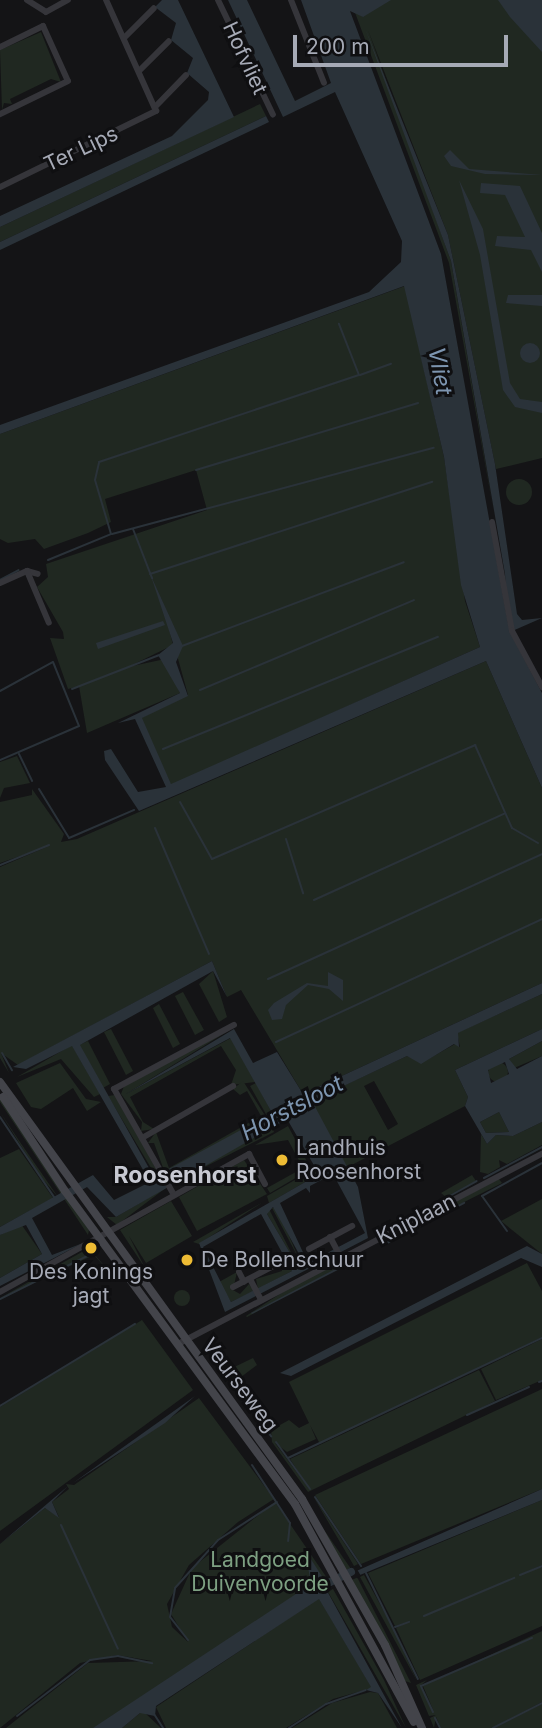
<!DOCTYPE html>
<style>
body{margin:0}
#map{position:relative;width:542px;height:1728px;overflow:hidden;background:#141416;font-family:Inter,sans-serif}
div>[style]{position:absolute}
.green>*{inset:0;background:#202821}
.round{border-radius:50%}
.water>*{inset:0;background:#2a3239}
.pier>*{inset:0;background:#141416}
.stream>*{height:2px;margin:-1px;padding:0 1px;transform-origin:1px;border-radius:1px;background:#2a3239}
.canal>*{height:8px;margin:-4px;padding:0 4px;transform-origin:4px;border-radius:4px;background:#2a3239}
.street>*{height:6px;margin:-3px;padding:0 3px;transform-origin:3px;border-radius:3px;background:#35353a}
.secondary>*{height:8px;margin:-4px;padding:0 4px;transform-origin:4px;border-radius:4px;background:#43444a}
.dots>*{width:19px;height:19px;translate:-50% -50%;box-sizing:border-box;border:4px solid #0f0f11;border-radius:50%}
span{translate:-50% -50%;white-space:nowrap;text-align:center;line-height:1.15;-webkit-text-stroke:6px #0f0f11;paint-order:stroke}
.street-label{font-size:21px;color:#a6aab6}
.poi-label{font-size:21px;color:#a6aab6}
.left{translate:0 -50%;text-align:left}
.park-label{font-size:21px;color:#7da082}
.water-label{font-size:23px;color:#7d95b0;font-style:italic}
.neighbourhood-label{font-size:23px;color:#c7c9d2;font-weight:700}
.scale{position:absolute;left:293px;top:35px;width:215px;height:32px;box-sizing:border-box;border:4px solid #a6aab6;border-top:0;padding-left:9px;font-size:21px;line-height:24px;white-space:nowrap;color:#a6aab6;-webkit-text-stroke:5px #0f0f11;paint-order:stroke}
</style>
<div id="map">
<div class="green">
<div style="clip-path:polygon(356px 0,542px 0,542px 458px,496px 469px,448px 235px,368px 30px,451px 261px,495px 519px,449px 263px,354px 10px,363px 17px)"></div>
<div style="clip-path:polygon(41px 32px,61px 82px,51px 79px,10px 99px,12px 104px,4px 103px,2px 110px,0 50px)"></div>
<div style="clip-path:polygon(260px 104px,266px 116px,0 242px,0 227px)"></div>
<div style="clip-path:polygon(405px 286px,444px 457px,465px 601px,480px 647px,171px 785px,141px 718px,188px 695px,161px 597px,173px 645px,128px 667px,165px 659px,180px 693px,87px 733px,79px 686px,68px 689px,50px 638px,64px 639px,63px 632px,37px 587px,48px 577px,46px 564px,207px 510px,196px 470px,105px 499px,111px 522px,88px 533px,44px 549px,35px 539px,8px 543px,0 539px,0 434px)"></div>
<div class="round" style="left:506px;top:479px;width:26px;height:26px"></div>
<div style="clip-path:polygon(486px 661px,542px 788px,542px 983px,303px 1094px,241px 990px,227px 997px,212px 961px,18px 1065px,1px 1053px,9px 1073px,0 1058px,0 867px,49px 846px,0 863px,0 802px,32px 795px,32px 789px,64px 834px,61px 842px,77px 839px)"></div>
<div style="clip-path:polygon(17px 756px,30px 783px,4px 788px,0 798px,0 762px)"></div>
<div style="clip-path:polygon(213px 971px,227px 1017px,219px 1022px,199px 984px)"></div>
<div style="clip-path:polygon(183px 992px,204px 1030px,195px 1035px,175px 996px)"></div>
<div style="clip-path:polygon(evenodd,542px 994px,542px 1029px,455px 1070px,468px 1097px,465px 1106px,346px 1168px,311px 1101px,407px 1056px,425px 1061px,455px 1044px,460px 1047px,457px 1033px,542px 994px,374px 1081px,398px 1124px,388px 1130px,364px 1086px,374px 1081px)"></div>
<div style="clip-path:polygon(159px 1004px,180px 1044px,173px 1048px,153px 1008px)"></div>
<div style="clip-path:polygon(233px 1028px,126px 1094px,231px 1038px,255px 1082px,231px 1085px,236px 1070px,221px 1046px,130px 1097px,143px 1122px,154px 1129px,141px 1131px,142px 1122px,121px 1094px,124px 1086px)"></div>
<div style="clip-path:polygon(111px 1029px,133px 1071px,126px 1075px,104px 1032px)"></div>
<div style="clip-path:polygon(88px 1041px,110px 1084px,103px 1088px,79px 1045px)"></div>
<div style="clip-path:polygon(542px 1041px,542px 1056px,512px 1069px,509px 1059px)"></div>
<div style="clip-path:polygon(72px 1045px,100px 1094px,94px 1097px,61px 1059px,17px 1077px)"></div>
<div class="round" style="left:488px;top:1062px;width:20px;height:20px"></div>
<div style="clip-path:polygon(60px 1063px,86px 1099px,101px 1102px,87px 1111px,73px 1088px,41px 1109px,31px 1107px,16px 1083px)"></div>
<div style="clip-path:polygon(243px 1081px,266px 1117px,165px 1173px,154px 1143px,148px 1143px,156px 1132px,169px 1168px,261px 1116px,247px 1091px,240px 1095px,233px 1089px)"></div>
<div style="clip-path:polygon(256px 1083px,272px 1113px,267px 1116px,250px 1086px)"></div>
<div style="clip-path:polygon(115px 1095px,160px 1176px,157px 1178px,108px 1096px)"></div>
<div style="clip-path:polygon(0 1096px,89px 1230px,88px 1235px,0 1102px)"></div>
<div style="clip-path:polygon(0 1112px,22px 1145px,58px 1197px,39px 1175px)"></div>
<div style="clip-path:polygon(499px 1112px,509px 1132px,486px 1133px,480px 1122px)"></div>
<div style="clip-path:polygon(542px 1122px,542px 1145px,507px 1164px,499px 1160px,500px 1167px,488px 1174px,480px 1172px,481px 1134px,487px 1144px,496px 1135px,513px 1136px)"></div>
<div style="clip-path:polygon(288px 1126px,311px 1169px,270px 1193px,267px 1188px,303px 1168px,288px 1140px,255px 1145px)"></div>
<div style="clip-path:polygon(272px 1127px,274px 1132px,171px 1184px)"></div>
<div style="clip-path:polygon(19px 1149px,53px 1198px,0 1227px,0 1158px)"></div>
<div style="clip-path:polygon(244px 1160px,267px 1194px,197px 1231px,179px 1197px)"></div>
<div style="clip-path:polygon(314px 1169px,319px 1174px,269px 1203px,267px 1196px)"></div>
<div style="clip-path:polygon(472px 1175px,476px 1181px,446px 1197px,441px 1193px)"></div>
<div style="clip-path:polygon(499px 1179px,502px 1183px,381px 1244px,385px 1238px)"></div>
<div style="clip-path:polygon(167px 1187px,117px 1225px,107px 1217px,116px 1217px)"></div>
<div style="clip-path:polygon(542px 1199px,542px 1254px,501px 1221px)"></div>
<div style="clip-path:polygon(171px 1201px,192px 1236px,146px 1263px,129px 1236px,145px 1268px,120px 1230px)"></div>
<div style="clip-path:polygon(263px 1202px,199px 1244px,193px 1242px)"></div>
<div style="clip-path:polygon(272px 1208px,277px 1208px,302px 1266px,301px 1263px)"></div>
<div style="clip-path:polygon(269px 1209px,299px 1268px,267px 1214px)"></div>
<div style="clip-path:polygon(21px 1224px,42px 1254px,0 1278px,0 1235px)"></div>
<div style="clip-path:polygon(89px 1248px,119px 1283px,94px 1255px,0 1298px)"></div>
<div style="clip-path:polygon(367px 1252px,247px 1317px,246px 1316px,303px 1279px)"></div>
<div style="clip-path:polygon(287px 1256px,292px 1271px,258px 1289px,256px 1279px,282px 1271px,280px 1260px)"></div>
<div style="clip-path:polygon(527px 1263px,542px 1291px,542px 1337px,320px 1444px,310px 1425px,316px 1439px,287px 1452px,275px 1443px,310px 1490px,290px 1459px,479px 1370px,495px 1401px,308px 1492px,272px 1442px,271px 1430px,289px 1420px,299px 1428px,309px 1423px,289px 1382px)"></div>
<div style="clip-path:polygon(237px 1272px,233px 1290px,240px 1294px,249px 1284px,254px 1291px,231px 1302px,219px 1282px)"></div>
<div class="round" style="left:174px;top:1290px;width:16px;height:16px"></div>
<div style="clip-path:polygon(142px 1320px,193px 1390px,0 1531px,0 1407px)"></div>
<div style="clip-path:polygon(542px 1339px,542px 1380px,496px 1400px,481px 1369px)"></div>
<div style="clip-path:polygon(203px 1341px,224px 1372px,253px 1358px,257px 1365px,233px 1383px,240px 1396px)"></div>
<div style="clip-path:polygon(542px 1389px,542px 1489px,361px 1564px,315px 1495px)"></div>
<div style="clip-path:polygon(199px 1398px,274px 1499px,238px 1522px,189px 1565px,167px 1604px,172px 1627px,188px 1642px,171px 1614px,192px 1568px,275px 1502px,327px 1578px,322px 1581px,305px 1551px,324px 1588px,109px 1728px,6px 1728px,88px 1663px,152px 1661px,117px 1655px,80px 1663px,0 1728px,0 1544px,45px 1508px,59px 1517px,52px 1502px,69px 1489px,66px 1484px,74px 1485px)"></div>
<div style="clip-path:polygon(313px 1496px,358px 1564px,354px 1566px)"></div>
<div style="clip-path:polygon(542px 1500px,542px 1565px,519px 1575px,542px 1567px,542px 1626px,420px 1680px,396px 1628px,410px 1621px,395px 1626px,368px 1573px)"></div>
<div style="clip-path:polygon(322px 1527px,358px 1579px,411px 1683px,405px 1681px)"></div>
<div style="clip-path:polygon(364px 1575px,393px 1628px,417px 1681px,360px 1577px)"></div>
<div style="clip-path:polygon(333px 1589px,384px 1680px,406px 1728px,328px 1592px)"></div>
<div style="clip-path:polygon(319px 1598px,372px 1688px,333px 1699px,286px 1728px,166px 1728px,156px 1707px)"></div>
<div style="clip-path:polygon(542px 1631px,542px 1702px,492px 1728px,441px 1728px,436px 1717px,434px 1728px,430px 1718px,436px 1715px,429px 1716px,416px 1685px,427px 1680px,420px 1686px,434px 1712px,423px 1686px)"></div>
<div style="clip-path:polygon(370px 1692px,378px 1693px,397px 1728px,292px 1728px,332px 1703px)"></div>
<div style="clip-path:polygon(542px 1704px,542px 1728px,495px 1728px,526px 1712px)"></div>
<div style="clip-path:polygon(144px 1712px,161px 1728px,122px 1728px,140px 1713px)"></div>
</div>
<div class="water">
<div style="clip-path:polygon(162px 0,178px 0,234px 117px,0 227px,0 216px,172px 136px,208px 100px,209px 92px,187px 73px,193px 58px,171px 40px,176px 23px,155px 7px)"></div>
<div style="clip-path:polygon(228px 0,247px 0,295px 101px,331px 83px,301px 0,391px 0,363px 17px,350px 11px,441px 254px,508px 623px,505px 574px,451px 261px,365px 28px,448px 235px,495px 464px,517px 614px,522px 620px,542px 618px,510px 632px,542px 693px,542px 788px,486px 661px,139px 811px,105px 760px,104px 751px,111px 749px,138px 792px,166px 787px,135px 719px,118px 723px,180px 693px,158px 655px,173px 643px,151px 576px,183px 646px,176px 662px,188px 696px,142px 718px,171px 784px,480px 647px,461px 585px,444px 457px,404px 286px,0 434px,0 425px,369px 292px,401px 262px,402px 241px,335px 92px,283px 117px)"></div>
<div style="clip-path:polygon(498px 0,542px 0,542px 52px,510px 17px)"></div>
<div style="clip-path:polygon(266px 116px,269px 122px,0 250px,0 242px)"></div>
<div style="clip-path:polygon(450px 150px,469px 169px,542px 175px,485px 174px,451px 166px,444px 156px)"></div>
<div style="clip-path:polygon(459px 180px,483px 229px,510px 383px,520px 399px,542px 402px,542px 413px,515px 407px,503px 390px,480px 255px)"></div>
<div style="clip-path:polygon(481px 183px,520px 186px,542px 233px,542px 272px,531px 250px,495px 246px,497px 236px,525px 237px,505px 195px,480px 193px)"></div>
<div style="clip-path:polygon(542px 295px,542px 306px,506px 303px,508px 295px)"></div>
<div class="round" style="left:520px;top:343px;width:20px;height:20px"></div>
<div style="clip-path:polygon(163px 621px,165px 625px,98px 649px,96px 643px)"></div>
<div style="clip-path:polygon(evenodd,212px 961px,227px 997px,213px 971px,80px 1045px,154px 1177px,272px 1113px,230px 1038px,126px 1094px,234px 1029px,253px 1063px,277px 1052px,303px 1094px,542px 983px,542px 994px,458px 1033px,459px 1047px,454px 1044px,421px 1064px,407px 1056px,312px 1101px,358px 1187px,368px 1238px,225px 1312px,199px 1243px,319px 1174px,287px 1119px,116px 1217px,87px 1187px,32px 1218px,52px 1255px,83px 1243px,0 1286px,0 1278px,42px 1254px,26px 1225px,0 1235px,0 1227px,93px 1175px,114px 1200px,150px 1182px,72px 1046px,26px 1069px,13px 1067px,212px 961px,333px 1174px,365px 1233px,308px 1263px,280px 1203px,306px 1188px,310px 1193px,310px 1186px,333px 1174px,212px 961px,273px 1207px,304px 1263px,299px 1268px,267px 1214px,273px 1207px,212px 961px,261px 1214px,292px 1271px,231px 1302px,203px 1247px,261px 1214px)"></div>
<div style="clip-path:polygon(328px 972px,343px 980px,343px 1001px,329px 989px,308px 985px,286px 1005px,282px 1019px,272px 1020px,268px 1010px,274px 1003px,307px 983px,328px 986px)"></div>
<div style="clip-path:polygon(evenodd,542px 1029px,542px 1041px,509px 1059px,517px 1069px,542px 1056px,542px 1122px,513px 1136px,496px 1135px,487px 1144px,465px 1106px,468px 1097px,455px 1070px,542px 1029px,505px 1062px,509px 1074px,491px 1083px,488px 1070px,505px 1062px,542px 1029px,499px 1112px,509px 1132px,486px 1133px,480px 1122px,499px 1112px)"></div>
<div style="clip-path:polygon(527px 1246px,542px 1254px,542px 1267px,521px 1258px,291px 1376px,280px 1373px)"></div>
<div style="clip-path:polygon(362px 1255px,363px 1257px,252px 1314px,251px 1313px)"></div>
<div style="clip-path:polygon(195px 1396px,165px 1423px,73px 1483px)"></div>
<div style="clip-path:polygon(68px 1486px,52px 1502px,59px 1518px,45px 1508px,0 1544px)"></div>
<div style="clip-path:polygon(542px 1489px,542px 1500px,326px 1589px,402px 1728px,378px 1693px,366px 1690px,371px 1687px,319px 1599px,156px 1706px,155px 1716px,140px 1713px,122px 1728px,93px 1728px,311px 1584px,305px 1550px,327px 1584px)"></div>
</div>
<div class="pier">
<div style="clip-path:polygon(355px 1566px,361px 1576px,330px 1589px,324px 1579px)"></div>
</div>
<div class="stream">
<div style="left:360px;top:375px;width:33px;rotate:-20deg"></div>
<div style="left:196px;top:470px;width:232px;rotate:-16.8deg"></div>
<div style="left:133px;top:529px;width:53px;rotate:68.8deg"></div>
<div style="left:112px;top:534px;width:333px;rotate:-15deg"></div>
<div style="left:48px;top:560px;width:68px;rotate:-22.4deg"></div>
<div style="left:111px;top:534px;width:56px;rotate:-106.5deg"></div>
<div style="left:95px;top:480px;width:18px;rotate:-77deg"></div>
<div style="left:99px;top:462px;width:274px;rotate:-18.5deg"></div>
<div style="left:359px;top:375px;width:55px;rotate:-111.4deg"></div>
<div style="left:150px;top:574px;width:297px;rotate:-18.1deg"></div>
<div style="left:0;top:580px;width:21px;rotate:-28deg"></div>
<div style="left:182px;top:646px;width:237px;rotate:-20.7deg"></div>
<div style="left:72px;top:689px;width:93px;rotate:-21.3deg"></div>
<div style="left:200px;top:690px;width:232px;rotate:-22.8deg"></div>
<div style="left:0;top:691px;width:60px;rotate:-28.7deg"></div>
<div style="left:53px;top:662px;width:69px;rotate:67.9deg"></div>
<div style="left:79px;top:726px;width:86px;rotate:156.7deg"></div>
<div style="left:163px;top:749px;width:297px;rotate:-22.2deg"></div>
<div style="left:19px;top:754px;width:30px;rotate:64deg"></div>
<div style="left:39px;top:789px;width:57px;rotate:58.5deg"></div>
<div style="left:69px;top:838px;width:71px;rotate:-23.3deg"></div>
<div style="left:180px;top:802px;width:65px;rotate:60.7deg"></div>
<div style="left:212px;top:859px;width:287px;rotate:-23.4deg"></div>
<div style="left:475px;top:745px;width:91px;rotate:66deg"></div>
<div style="left:512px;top:828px;width:30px;rotate:30deg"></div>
<div style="left:155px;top:828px;width:137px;rotate:66.8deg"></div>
<div style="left:286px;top:839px;width:57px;rotate:72.5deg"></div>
<div style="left:0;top:865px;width:53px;rotate:-22.2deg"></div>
<div style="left:314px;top:900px;width:209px;rotate:-24.4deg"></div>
<div style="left:268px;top:979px;width:301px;rotate:-24.5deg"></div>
<div style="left:276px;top:1042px;width:293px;rotate:-24.8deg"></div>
<div style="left:2px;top:1053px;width:20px;rotate:60deg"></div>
<div style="left:0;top:1117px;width:97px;rotate:56deg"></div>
<div style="left:484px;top:1178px;width:66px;rotate:-28.1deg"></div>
<div style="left:446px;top:1198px;width:35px;rotate:-29deg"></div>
<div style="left:419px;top:1214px;width:15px;rotate:-32deg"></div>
<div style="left:507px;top:1231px;width:43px;rotate:-125.5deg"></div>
<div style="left:482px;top:1196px;width:68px;rotate:-28.8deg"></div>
<div style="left:387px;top:1243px;width:87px;rotate:-27.5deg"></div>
<div style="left:0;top:1299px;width:102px;rotate:-26.3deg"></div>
<div style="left:539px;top:1382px;width:3px;rotate:-18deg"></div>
<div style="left:245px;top:1401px;width:44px;rotate:53.4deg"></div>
<div style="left:0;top:1406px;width:158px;rotate:-31.3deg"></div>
<div style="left:467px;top:1415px;width:68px;rotate:-24.3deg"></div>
<div style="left:276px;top:1442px;width:58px;rotate:54.1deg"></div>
<div style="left:288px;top:1458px;width:281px;rotate:-25.3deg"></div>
<div style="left:252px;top:1465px;width:69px;rotate:56.8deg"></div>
<div style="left:290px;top:1523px;width:18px;rotate:96deg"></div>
<div style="left:315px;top:1497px;width:83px;rotate:56.3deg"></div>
<div style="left:61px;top:1525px;width:136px;rotate:65.3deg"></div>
<div style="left:366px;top:1573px;width:118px;rotate:63.9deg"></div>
<div style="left:520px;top:1575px;width:24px;rotate:-22deg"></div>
<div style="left:424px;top:1616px;width:98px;rotate:-22.9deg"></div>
<div style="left:395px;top:1627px;width:15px;rotate:-20deg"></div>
<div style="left:188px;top:1640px;width:29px;rotate:-128deg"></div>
<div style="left:170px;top:1617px;width:29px;rotate:-80deg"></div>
<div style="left:175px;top:1588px;width:64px;rotate:-48.1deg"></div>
<div style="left:218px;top:1540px;width:70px;rotate:-32.8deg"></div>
<div style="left:433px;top:1712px;width:29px;rotate:-115deg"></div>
<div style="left:421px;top:1686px;width:121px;rotate:-23.4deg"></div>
<div style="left:154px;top:1714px;width:17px;rotate:57deg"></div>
<div style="left:17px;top:1716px;width:92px;rotate:-37.5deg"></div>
<div style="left:90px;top:1660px;width:28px;rotate:-8deg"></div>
<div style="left:118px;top:1656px;width:35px;rotate:12deg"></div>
<div style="left:435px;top:1718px;width:11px;rotate:63deg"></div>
<div style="left:289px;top:1728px;width:44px;rotate:-33deg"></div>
<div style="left:326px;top:1704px;width:42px;rotate:-19.3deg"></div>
<div style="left:493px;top:1728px;width:55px;rotate:-27deg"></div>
</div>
<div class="canal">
<div style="left:316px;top:1589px;width:39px;rotate:-26deg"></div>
</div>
<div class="street">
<div style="left:27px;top:0;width:22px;rotate:32deg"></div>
<div style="left:46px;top:12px;width:25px;rotate:-29deg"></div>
<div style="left:218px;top:0;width:127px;rotate:64.4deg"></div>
<div style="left:291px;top:0;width:89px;rotate:68.3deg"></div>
<div style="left:124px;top:38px;width:42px;rotate:-45deg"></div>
<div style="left:0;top:47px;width:48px;rotate:-26deg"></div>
<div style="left:43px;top:26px;width:60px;rotate:65.6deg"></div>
<div style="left:68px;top:81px;width:76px;rotate:154.1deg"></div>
<div style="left:139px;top:71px;width:42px;rotate:-45deg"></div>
<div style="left:156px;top:106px;width:43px;rotate:-45.9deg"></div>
<div style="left:0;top:187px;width:174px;rotate:-26deg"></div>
<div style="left:156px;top:111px;width:122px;rotate:-114.2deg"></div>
<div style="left:492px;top:522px;width:111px;rotate:79.6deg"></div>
<div style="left:512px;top:631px;width:64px;rotate:61.8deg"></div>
<div style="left:27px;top:571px;width:11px;rotate:15deg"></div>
<div style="left:0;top:583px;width:30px;rotate:-24deg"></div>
<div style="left:27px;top:571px;width:56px;rotate:67.1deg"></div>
<div style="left:142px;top:1138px;width:105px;rotate:-29.7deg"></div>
<div style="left:174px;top:1195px;width:122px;rotate:-119.5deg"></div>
<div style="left:114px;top:1089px;width:136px;rotate:-28.1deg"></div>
<div style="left:330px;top:1237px;width:24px;rotate:62deg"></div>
<div style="left:309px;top:1249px;width:49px;rotate:-28.1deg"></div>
<div style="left:239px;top:1272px;width:11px;rotate:63deg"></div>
<div style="left:250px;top:1279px;width:24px;rotate:62deg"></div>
<div style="left:233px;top:1287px;width:54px;rotate:-27.5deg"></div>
<div style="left:0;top:1292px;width:285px;rotate:-29deg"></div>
<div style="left:249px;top:1154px;width:34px;rotate:62deg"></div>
<div style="left:178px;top:1344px;width:411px;rotate:-27.6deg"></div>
</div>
<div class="secondary">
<div style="left:0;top:1082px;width:515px;rotate:54.09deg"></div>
<div style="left:302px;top:1499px;width:168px;rotate:60.4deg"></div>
<div style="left:385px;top:1645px;width:91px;rotate:66deg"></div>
<div style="left:3px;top:1097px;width:113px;rotate:56.6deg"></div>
<div style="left:65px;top:1191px;width:388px;rotate:53.7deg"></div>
<div style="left:295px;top:1504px;width:248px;rotate:61.4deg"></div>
</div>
<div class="dots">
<div style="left:282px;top:1160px;background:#edbb34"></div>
<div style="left:91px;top:1248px;background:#edbb34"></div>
<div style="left:187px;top:1260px;background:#edbb34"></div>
</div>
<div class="street-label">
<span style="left:245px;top:58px;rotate:65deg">Hofvliet</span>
<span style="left:81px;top:149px;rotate:-25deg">Ter Lips</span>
<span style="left:416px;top:1219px;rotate:-27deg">Kniplaan</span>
<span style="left:240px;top:1385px;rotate:53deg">Veurseweg</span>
</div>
<div class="poi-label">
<span class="left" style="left:296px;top:1160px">Landhuis<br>Roosenhorst</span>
<span class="left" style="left:201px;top:1260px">De Bollenschuur</span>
<span style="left:91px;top:1284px">Des Konings<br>jagt</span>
</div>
<div class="park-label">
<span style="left:260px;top:1572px">Landgoed<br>Duivenvoorde</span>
</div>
<div class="water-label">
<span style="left:440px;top:371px;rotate:80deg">Vliet</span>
<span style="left:292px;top:1108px;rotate:-28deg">Horstsloot</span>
</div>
<div class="neighbourhood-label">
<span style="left:185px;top:1175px">Roosenhorst</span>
</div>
<div class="scale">200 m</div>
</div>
